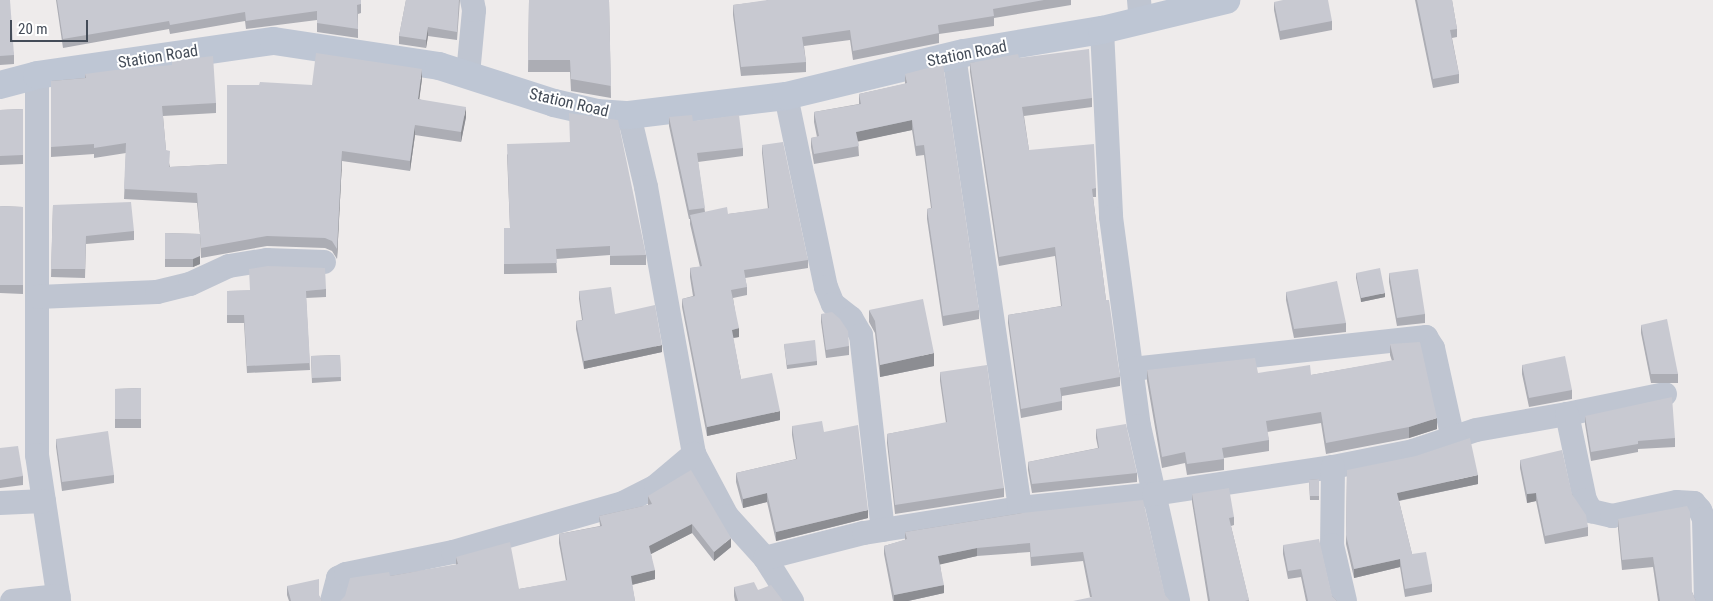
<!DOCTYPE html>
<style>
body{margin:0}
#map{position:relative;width:1713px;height:601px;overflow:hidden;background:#eeebeb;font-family:"Roboto Condensed",sans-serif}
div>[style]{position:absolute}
.street>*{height:24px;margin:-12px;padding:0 12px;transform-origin:12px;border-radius:12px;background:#bfc5d1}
.secondary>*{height:28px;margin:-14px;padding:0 14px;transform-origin:14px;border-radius:14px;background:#bec6d4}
.wall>*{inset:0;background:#acadb4}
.shaded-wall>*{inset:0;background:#8c8d92}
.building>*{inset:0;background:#c8c9d1}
span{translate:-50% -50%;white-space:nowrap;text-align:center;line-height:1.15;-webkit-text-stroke:4px #fff;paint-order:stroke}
.street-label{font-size:16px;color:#444c58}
.scale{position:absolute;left:10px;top:20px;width:78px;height:22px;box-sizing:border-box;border:2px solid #444c58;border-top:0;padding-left:6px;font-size:15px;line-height:18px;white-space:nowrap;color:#444c58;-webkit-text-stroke:4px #fff;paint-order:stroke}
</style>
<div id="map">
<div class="street">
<div style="left:1139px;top:0;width:21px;rotate:85deg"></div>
<div style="left:1102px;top:30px;width:187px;rotate:87.2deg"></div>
<div style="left:1111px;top:217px;width:211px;rotate:82.4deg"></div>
<div style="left:1139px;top:426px;width:179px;rotate:77.4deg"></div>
<div style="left:468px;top:74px;width:64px;rotate:-84.6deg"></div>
<div style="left:474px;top:10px;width:10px;rotate:-101deg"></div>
<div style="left:37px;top:75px;width:380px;rotate:90deg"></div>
<div style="left:37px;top:455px;width:148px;rotate:81.4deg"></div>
<div style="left:786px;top:96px;width:195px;rotate:78.2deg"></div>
<div style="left:826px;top:287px;width:18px;rotate:68deg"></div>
<div style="left:833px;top:304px;width:23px;rotate:38deg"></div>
<div style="left:851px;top:318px;width:20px;rotate:60deg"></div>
<div style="left:861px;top:335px;width:196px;rotate:83.6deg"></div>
<div style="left:629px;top:115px;width:74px;rotate:76.7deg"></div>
<div style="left:646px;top:187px;width:271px;rotate:79.8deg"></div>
<div style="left:694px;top:454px;width:70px;rotate:62deg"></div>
<div style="left:727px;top:516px;width:57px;rotate:47.9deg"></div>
<div style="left:765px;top:558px;width:51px;rotate:57.9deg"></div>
<div style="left:38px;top:297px;width:119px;rotate:-2.4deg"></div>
<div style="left:157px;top:292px;width:34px;rotate:-14deg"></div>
<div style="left:190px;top:284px;width:43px;rotate:-24.8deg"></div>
<div style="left:229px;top:266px;width:38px;rotate:-9deg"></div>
<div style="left:267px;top:260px;width:57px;rotate:2deg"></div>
<div style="left:1132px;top:369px;width:296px;rotate:-6.2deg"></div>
<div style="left:1426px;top:337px;width:13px;rotate:58deg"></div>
<div style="left:1433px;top:348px;width:93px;rotate:77.6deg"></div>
<div style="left:1567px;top:414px;width:100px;rotate:-11.5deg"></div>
<div style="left:1333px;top:467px;width:82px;rotate:-11.3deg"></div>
<div style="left:1413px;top:451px;width:66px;rotate:-18.4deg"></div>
<div style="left:1476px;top:430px;width:92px;rotate:-10deg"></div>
<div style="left:1567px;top:414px;width:88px;rotate:78.2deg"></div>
<div style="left:1585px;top:500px;width:13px;rotate:61deg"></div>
<div style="left:1591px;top:511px;width:22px;rotate:13deg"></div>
<div style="left:1612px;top:516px;width:66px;rotate:-12.2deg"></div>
<div style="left:1677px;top:502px;width:17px;rotate:3deg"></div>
<div style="left:1694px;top:503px;width:9px;rotate:49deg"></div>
<div style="left:1700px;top:510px;width:10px;rotate:66deg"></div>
<div style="left:1704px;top:519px;width:82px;rotate:88.6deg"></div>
<div style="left:0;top:503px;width:44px;rotate:-2.6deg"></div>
<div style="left:1020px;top:508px;width:135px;rotate:-6deg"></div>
<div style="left:1154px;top:494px;width:181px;rotate:-8.6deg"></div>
<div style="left:1333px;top:467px;width:78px;rotate:90.7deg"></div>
<div style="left:1332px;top:545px;width:57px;rotate:76.9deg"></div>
<div style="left:765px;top:558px;width:102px;rotate:-14.2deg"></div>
<div style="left:864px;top:533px;width:158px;rotate:-9.1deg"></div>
<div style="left:1020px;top:508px;width:458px;rotate:-98.3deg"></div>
<div style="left:12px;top:601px;width:47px;rotate:-6.1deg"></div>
<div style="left:332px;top:601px;width:24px;rotate:-75deg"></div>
<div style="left:338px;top:578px;width:9px;rotate:-27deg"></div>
<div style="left:346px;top:574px;width:109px;rotate:-11.6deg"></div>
<div style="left:453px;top:552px;width:177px;rotate:-16.1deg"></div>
<div style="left:623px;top:503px;width:37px;rotate:-27deg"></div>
<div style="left:656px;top:486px;width:50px;rotate:-40.1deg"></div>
</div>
<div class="secondary">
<div style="left:0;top:85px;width:38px;rotate:-15deg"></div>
<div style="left:37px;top:75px;width:239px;rotate:-8.2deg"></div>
<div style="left:274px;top:41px;width:167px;rotate:8.6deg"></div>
<div style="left:439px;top:66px;width:121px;rotate:17.8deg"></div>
<div style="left:554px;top:103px;width:44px;rotate:13.1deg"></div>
<div style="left:597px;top:113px;width:32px;rotate:4deg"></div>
<div style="left:629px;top:115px;width:158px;rotate:-6.9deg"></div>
<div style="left:786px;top:96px;width:183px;rotate:-13.6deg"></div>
<div style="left:964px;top:53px;width:140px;rotate:-9.5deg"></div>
<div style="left:1102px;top:30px;width:128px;rotate:-13.6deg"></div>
</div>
<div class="wall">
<div style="clip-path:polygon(0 0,14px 55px,14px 64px,0 65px)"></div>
<div style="clip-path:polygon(56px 0,361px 0,361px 13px,358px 14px,358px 38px,317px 32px,317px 20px,246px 29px,245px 21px,170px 34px,169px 29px,63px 48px)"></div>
<div style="clip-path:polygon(406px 0,460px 0,457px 40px,428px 36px,426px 48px,399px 44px,399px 36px)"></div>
<div style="clip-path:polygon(529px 0,609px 0,611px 98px,571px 91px,570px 72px,528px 72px)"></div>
<div style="clip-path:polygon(766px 0,1071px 0,1071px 5px,994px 18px,994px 26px,939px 34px,939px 43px,853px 60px,850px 40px,804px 46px,806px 62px,806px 72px,741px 76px,733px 15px,733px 5px,767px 1px)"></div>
<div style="clip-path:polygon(1415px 0,1452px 0,1457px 29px,1457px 37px,1452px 38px,1459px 74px,1459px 83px,1433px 88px)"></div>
<div style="clip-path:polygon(1274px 2px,1332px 21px,1332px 30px,1280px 40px,1274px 10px)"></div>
<div style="clip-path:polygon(1019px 58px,1092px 98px,1092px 107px,1024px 116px,1029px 150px,1096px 188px,1096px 197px,1093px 197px,1106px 300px,1120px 377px,1120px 386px,1062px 396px,1062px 410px,1021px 418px,1008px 323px,1008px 315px,1061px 306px,1055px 256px,999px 266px,970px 72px,970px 63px)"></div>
<div style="clip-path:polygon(85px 74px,216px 103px,216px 113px,163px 116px,166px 150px,170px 167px,227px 164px,312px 85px,422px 79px,419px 99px,466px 117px,461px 142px,415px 135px,410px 171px,342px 161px,337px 259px,332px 251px,325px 248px,267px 246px,201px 258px,200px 238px,200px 264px,193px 267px,165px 267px,165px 233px,200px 234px,197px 203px,124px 199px,126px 153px,94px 158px,94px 154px,51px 157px,51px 81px,85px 78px)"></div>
<div style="clip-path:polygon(905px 74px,979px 310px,979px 319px,943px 326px,927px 219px,927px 209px,931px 208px,924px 155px,916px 156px,912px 130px,858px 141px,859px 156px,814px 164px,811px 147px,811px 138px,817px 137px,814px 122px,814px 112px,859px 104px,859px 94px,905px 84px)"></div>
<div style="clip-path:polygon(23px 109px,23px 164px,0 165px,0 110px)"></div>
<div style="clip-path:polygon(669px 117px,693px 121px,743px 148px,743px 156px,698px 162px,705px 212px,728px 214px,768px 209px,762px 153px,762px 145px,808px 260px,808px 268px,745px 278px,747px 287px,747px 295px,733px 298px,739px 337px,733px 338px,741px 379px,780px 420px,707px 436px,682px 307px,682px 299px,693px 296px,690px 277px,690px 268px,700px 267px,690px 224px,690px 219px,689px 219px,669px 126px)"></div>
<div style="clip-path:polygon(507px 154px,646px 255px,646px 265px,610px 265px,610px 255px,556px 259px,557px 273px,504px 274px,504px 228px,510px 228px)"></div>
<div style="clip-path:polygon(53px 205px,134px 231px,134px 240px,86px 244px,85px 278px,51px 277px)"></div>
<div style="clip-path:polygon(0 206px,23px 207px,23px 294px,0 293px)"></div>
<div style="clip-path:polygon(1356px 273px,1385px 297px,1361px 302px,1356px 278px)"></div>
<div style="clip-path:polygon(1389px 273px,1425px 314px,1425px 323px,1397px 326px,1389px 282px)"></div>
<div style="clip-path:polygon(326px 289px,326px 297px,306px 298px,310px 370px,247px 373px,244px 323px,227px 323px,227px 291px)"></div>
<div style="clip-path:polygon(579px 291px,615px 314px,662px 352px,584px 369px,576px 329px,576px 321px,582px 320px,579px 299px)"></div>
<div style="clip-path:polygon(1286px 292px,1346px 323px,1346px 332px,1294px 338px,1286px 300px)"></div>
<div style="clip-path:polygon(869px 310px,934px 366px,880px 377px,875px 333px,869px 322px)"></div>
<div style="clip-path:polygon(821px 314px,849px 346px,849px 355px,826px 358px,821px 322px)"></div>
<div style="clip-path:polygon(1641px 325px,1678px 374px,1678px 383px,1651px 383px,1641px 333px)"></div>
<div style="clip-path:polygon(784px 344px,817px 361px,817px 365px,787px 369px)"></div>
<div style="clip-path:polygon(1390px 344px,1437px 429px,1409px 438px,1326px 454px,1321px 423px,1267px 432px,1269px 440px,1269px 451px,1224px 458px,1224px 470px,1187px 475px,1185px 463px,1162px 468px,1147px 381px,1147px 370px,1311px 375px,1392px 361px,1390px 355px)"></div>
<div style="clip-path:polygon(340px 355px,341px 381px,312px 383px,311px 356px)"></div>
<div style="clip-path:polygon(1522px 365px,1572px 390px,1572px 399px,1529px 407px,1522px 374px)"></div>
<div style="clip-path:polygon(940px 372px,1004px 488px,1004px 497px,895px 514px,887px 443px,887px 434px,946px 423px,940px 381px)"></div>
<div style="clip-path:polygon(141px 388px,141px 428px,115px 428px,115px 389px)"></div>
<div style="clip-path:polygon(1585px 416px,1675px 438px,1675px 447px,1638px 449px,1638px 452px,1591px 461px,1585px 424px)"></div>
<div style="clip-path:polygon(792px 426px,824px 432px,868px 518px,776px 541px,767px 502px,743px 508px,736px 482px,736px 473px,796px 459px,792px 435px)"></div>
<div style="clip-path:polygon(1096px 429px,1137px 473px,1137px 482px,1032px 493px,1028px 470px,1028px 462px,1098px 448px,1096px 438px)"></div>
<div style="clip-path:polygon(56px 439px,114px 475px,114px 483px,62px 491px,56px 447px)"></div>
<div style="clip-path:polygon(0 448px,23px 476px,23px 485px,0 488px)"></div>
<div style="clip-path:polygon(1520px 460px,1572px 494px,1588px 527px,1588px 536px,1545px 544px,1536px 501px,1527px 503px,1520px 468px)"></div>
<div style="clip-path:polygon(1347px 470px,1478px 484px,1399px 501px,1412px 554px,1432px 584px,1432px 592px,1405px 597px,1400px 567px,1354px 578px,1346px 544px)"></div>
<div style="clip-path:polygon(1319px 479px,1319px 500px,1310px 500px,1309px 480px)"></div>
<div style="clip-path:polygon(1192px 494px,1234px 517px,1234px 525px,1231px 526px,1249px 601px,1208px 601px,1192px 502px)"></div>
<div style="clip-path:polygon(648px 496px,731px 547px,714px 561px,692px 533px,651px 554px,655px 579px,632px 585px,635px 601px,390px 576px,456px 565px,456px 557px,519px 589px,566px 581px,559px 543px,559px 534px,600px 526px,599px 516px,648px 505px)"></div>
<div style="clip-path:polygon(1022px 513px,1165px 595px,1090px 597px,1083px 561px,1031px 566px,1030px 552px,977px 556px,940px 564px,944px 593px,908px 601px,893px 601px,884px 554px,884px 546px,905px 540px,905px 532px)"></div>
<div style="clip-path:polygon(1618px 519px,1692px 592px,1696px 601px,1658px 601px,1653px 567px,1622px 570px,1618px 529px)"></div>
<div style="clip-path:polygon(1283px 545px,1332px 596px,1337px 601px,1306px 601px,1301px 577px,1288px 579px,1283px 554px)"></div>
<div style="clip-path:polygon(287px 586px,319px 596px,322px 601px,289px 601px,287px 595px)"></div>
<div style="clip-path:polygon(734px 587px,758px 590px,783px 601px,735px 601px,734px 596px)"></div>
</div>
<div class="shaded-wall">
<div style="clip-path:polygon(428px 27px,428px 36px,426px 48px,426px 40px)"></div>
<div style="clip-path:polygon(422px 69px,422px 79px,418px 109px,418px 99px)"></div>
<div style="clip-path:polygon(466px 107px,466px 117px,461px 142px,461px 132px)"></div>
<div style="clip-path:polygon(912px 120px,912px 130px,856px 142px,856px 132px)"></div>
<div style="clip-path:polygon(415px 125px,415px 135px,410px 171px,410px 161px)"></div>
<div style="clip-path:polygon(342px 151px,342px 161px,337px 259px,337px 249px)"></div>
<div style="clip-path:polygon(200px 234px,200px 264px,193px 267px,193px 259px)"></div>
<div style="clip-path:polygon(1385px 293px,1385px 297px,1361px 302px,1361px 298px)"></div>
<div style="clip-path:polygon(739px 328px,739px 337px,732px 338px,732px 330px)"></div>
<div style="clip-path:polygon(662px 345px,662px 352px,584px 369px,584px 361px)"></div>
<div style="clip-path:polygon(934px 353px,934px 366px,880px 377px,880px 365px)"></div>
<div style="clip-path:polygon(780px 411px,780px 420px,707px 436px,707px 427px)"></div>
<div style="clip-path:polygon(1437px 418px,1437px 429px,1409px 438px,1409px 427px)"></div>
<div style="clip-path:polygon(1478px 475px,1478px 484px,1397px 501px,1397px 493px)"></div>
<div style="clip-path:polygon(767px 493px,767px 502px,743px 508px,743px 499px)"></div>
<div style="clip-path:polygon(1536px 493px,1536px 501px,1527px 503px,1527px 494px)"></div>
<div style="clip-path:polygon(868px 510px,868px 518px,776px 541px,776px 532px)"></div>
<div style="clip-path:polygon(692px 524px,692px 533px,649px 555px,649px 546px)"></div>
<div style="clip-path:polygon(731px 538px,731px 547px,714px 561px,714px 552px)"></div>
<div style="clip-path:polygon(977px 548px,977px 556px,938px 565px,938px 556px)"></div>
<div style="clip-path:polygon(1400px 559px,1400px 567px,1354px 578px,1354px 569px)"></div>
<div style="clip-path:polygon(655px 570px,655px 579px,631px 585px,631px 576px)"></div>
<div style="clip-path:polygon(944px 585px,944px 593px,908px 601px,894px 601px,894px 595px)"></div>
</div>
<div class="building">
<div style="clip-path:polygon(0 0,10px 0,14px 55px,0 56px)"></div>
<div style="clip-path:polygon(57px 0,361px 0,361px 4px,357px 5px,358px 29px,317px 23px,317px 11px,246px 21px,245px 12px,170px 25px,169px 21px,63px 39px)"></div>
<div style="clip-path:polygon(406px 0,459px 0,457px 32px,428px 27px,426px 40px,399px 36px)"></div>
<div style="clip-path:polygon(529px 0,609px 0,611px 86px,571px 79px,570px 60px,528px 60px)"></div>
<div style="clip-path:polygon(768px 0,1044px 0,993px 9px,994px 16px,938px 25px,939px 33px,853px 51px,850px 30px,802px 37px,806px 62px,741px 67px,733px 5px)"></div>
<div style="clip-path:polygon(1283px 0,1328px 0,1332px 21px,1280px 31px,1274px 2px)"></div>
<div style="clip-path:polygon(1417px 0,1452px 0,1457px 29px,1450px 30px,1459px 74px,1433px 79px)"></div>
<div style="clip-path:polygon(1089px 49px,1092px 98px,1022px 107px,1029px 150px,1094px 144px,1096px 188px,1092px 189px,1106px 300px,1109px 300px,1120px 377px,1060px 388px,1062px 401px,1021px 409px,1008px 315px,1062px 306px,1055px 247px,999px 257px,970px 63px,1018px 54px,1019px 58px)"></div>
<div style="clip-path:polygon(316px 53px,422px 69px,418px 99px,466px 107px,461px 132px,415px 125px,410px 161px,342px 151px,337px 249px,332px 241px,325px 238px,267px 236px,201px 248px,197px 193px,124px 189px,126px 143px,94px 148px,94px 144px,51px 147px,51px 81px,86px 78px,85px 74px,115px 70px,172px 65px,172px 61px,213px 56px,216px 103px,162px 106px,166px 150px,170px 151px,169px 167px,227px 164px,227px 85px,259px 85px,260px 82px,312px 85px)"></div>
<div style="clip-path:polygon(943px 64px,979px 310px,943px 316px,927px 209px,932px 208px,924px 145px,916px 146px,912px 120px,856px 132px,859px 146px,814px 154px,811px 138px,819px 136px,814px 112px,861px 104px,859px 94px,907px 83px,905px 74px)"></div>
<div style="clip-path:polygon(23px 109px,23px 155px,0 156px,0 110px)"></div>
<div style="clip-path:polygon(569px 113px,618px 120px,646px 255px,610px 256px,610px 246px,556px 249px,557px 263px,504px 264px,504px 228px,510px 228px,507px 144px,570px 142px)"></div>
<div style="clip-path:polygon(692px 115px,693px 121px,739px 115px,743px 148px,697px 153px,705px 208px,689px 210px,669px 117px)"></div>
<div style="clip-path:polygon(783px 142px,808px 260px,744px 270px,747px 287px,731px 290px,739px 328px,732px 330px,741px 379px,772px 373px,780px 411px,707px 427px,682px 299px,695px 296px,690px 268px,702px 266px,690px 215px,727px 207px,728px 214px,769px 208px,762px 145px)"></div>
<div style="clip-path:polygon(131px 202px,134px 231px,86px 236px,85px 269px,51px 269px,53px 205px)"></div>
<div style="clip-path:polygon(0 206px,23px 207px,23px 285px,0 285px)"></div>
<div style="clip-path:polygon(165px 233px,200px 234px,200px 256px,193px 259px,165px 259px)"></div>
<div style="clip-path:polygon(268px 266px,325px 268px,326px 289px,306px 291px,310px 363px,247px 366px,244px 315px,227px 315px,227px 291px,250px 290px,249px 269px)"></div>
<div style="clip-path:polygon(1380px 268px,1385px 293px,1361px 298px,1356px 273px)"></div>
<div style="clip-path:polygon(1418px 269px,1425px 314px,1397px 318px,1389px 273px)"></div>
<div style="clip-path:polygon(1337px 281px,1346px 323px,1294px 329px,1286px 292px)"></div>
<div style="clip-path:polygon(611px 287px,615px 314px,655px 305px,662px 345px,584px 361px,576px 321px,583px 320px,579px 291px)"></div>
<div style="clip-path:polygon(923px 299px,934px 353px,880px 365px,875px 321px,869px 310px)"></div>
<div style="clip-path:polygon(832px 312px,840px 319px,848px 331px,849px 346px,826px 350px,821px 314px)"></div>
<div style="clip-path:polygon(1667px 319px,1678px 374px,1651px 374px,1641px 325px)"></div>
<div style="clip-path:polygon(815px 340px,817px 361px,787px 365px,784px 344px)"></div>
<div style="clip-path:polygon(1420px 342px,1437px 418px,1409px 427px,1326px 443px,1321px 412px,1266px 421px,1269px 440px,1222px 448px,1224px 459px,1187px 464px,1185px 452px,1162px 457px,1147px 370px,1255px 358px,1258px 373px,1310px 365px,1311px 375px,1394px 360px,1390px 344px)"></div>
<div style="clip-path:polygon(340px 355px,341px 377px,312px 378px,311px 356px)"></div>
<div style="clip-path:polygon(1565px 356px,1572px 390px,1529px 398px,1522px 365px)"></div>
<div style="clip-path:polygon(987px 365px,1004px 488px,895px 505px,887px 434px,947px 422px,940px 372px)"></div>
<div style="clip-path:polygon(141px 388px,141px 419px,115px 419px,115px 389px)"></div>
<div style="clip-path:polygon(1672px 397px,1675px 438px,1638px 441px,1638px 444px,1591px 452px,1585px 416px)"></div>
<div style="clip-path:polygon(822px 421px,824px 432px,858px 425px,868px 510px,776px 532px,767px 493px,743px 499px,736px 473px,797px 459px,792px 426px)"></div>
<div style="clip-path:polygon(1126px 424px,1137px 473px,1032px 484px,1028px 462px,1099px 448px,1096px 429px)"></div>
<div style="clip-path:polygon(108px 431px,114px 475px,62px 482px,56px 439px)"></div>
<div style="clip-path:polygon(1470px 438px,1478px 475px,1397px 493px,1412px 554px,1426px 552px,1432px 584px,1405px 589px,1400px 559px,1354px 569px,1346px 535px,1347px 470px,1416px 456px)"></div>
<div style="clip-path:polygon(18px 446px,23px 476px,0 480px,0 448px)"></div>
<div style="clip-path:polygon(1562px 450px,1572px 494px,1586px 515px,1588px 527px,1545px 536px,1536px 493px,1527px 494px,1520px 460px)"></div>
<div style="clip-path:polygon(691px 470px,731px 538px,714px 552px,692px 524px,649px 546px,655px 570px,631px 576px,635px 601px,340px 601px,345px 596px,350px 578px,389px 572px,390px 576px,458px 564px,456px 557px,510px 542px,519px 589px,567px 580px,559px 534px,602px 526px,599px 516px,652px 504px,648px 496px)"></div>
<div style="clip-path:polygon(1319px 479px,1319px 496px,1310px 496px,1309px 480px)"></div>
<div style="clip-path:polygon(1229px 488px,1234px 517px,1229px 518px,1249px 600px,1245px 601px,1210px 601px,1192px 494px)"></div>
<div style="clip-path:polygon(1143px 500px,1165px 595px,1170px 601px,1073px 601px,1092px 597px,1083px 552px,1031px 557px,1030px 543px,977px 548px,938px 556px,944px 585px,894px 595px,884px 546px,907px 539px,905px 532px,1022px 513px)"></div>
<div style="clip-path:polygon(1687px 506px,1690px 512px,1692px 592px,1696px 601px,1660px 601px,1653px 557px,1622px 560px,1618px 519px)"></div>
<div style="clip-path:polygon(1319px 539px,1332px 596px,1337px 601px,1308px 601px,1301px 569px,1288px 571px,1283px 545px)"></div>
<div style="clip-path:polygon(319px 579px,319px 595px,322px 601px,291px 601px,287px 586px)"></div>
<div style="clip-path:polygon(754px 582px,758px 590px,771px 585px,783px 601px,738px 601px,734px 587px)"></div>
</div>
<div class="street-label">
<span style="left:967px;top:54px;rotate:-11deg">Station Road</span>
<span style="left:158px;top:57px;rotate:-9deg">Station Road</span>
<span style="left:569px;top:103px;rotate:13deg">Station Road</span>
</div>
<div class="scale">20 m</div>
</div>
